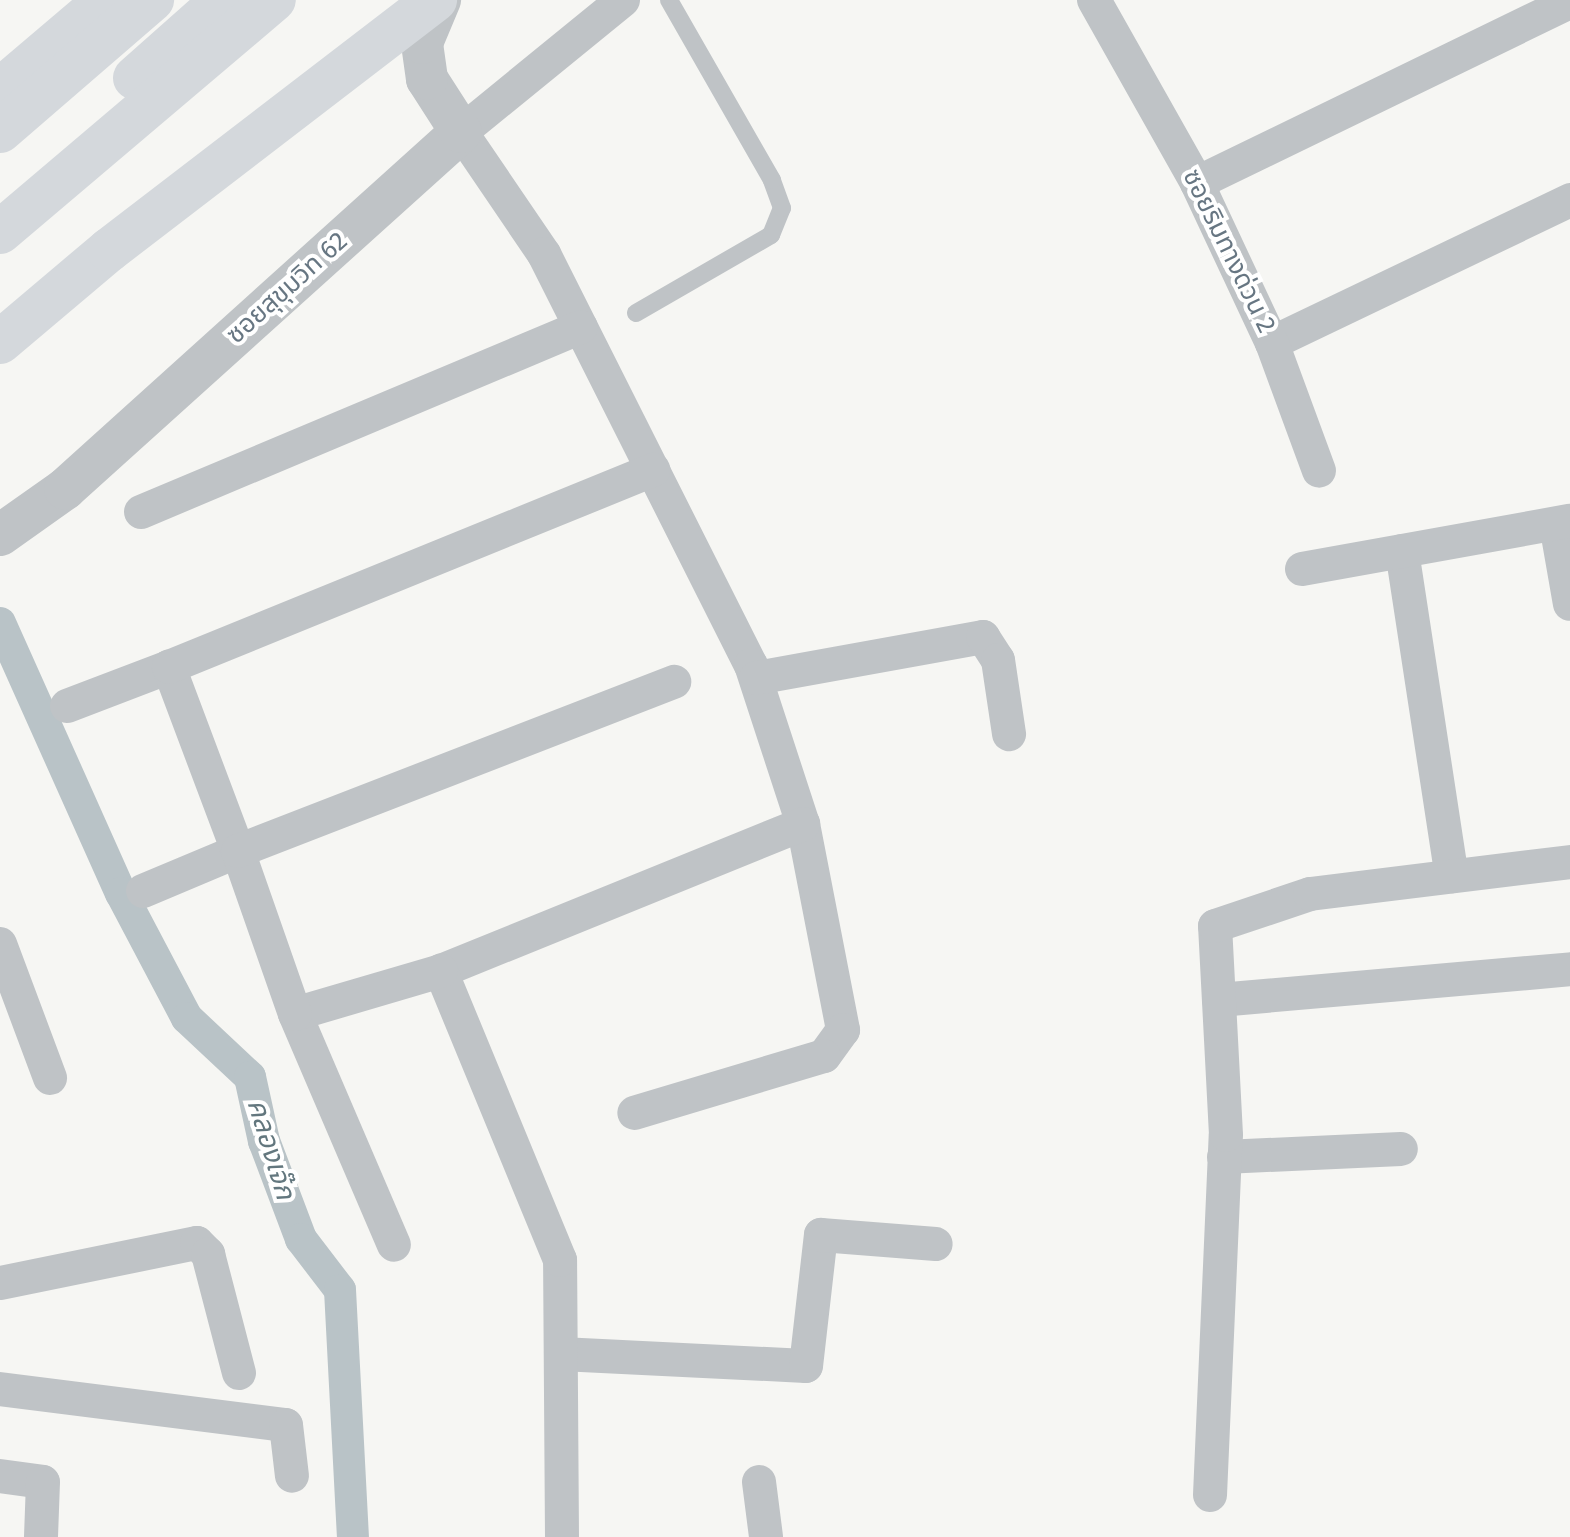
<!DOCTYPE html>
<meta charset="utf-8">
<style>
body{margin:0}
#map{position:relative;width:1570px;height:1537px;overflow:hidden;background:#f6f6f3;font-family:"Fira Sans","Noto Sans Thai",sans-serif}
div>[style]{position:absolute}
.canal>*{height:32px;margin:-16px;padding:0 16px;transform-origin:16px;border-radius:16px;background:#b9c3c7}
.service>*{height:18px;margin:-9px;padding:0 9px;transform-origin:9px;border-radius:9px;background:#bfc3c6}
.minor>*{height:34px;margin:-17px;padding:0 17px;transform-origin:17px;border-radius:17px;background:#bfc3c6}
.tertiary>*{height:42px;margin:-21px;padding:0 21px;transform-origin:21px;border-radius:21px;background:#bfc3c6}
.motorway>*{height:44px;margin:-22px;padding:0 22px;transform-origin:22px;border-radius:22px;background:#d4d8dc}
span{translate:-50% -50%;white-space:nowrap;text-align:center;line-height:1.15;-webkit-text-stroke:8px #fff;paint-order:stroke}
.street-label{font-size:26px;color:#677682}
.water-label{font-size:28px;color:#63777e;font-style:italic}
</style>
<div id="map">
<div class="canal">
<div style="left:0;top:623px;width:296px;rotate:65.9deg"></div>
<div style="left:121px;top:893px;width:141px;rotate:62.2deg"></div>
<div style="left:187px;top:1018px;width:86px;rotate:43.1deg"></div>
<div style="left:250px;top:1077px;width:66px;rotate:77.7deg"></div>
<div style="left:264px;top:1141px;width:105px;rotate:69.3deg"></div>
<div style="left:301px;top:1239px;width:64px;rotate:52.6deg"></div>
<div style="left:340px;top:1290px;width:247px;rotate:87deg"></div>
</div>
<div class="service">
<div style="left:636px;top:313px;width:156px;rotate:-30deg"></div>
<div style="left:771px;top:235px;width:29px;rotate:-68deg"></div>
<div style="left:782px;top:208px;width:30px;rotate:-110deg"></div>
<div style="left:772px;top:180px;width:207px;rotate:-119.8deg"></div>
</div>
<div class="minor">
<div style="left:623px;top:0;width:209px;rotate:140.8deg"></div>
<div style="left:461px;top:132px;width:148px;rotate:55.8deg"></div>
<div style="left:544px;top:254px;width:460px;rotate:63.3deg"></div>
<div style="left:751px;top:665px;width:167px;rotate:71.9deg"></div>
<div style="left:803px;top:824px;width:210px;rotate:79deg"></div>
<div style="left:843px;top:1030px;width:32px;rotate:126deg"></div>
<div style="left:824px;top:1056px;width:198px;rotate:163.3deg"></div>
<div style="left:1094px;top:0;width:210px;rotate:60.6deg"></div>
<div style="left:1197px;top:183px;width:177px;rotate:64.9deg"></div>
<div style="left:1272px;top:343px;width:331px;rotate:-25.6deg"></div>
<div style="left:1197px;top:183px;width:415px;rotate:-25.9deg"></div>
<div style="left:1272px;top:343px;width:136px;rotate:69.8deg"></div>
<div style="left:141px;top:512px;width:477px;rotate:-22.8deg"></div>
<div style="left:1556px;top:524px;width:81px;rotate:80.1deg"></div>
<div style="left:1402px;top:551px;width:329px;rotate:81.3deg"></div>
<div style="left:1302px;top:569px;width:272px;rotate:-10.2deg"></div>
<div style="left:756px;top:678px;width:231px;rotate:-10.2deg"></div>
<div style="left:983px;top:637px;width:27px;rotate:57deg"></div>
<div style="left:998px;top:660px;width:75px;rotate:81.5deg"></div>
<div style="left:67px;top:706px;width:109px;rotate:-20.9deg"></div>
<div style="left:143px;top:891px;width:103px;rotate:-22.8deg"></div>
<div style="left:238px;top:851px;width:197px;rotate:-110.6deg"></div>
<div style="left:169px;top:667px;width:523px;rotate:-22.15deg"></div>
<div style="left:0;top:944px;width:143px;rotate:69.5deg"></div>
<div style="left:441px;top:971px;width:391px;rotate:-22.1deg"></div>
<div style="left:1219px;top:1000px;width:352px;rotate:-5deg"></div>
<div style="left:295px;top:1014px;width:251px;rotate:66.8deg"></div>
<div style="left:1224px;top:1157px;width:177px;rotate:-2.6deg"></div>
<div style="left:0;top:1283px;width:201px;rotate:-11.5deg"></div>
<div style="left:197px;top:1243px;width:16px;rotate:45deg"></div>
<div style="left:208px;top:1254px;width:123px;rotate:75.4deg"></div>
<div style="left:561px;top:1354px;width:245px;rotate:2.8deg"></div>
<div style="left:806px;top:1366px;width:132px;rotate:-83.5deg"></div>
<div style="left:821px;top:1235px;width:115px;rotate:4.5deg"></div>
<div style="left:0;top:1389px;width:288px;rotate:7.2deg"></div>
<div style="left:286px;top:1425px;width:51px;rotate:83.3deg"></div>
<div style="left:0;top:1476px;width:43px;rotate:7.9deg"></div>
<div style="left:43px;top:1482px;width:55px;rotate:92.1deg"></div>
<div style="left:759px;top:1482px;width:55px;rotate:82.7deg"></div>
<div style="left:1210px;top:1495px;width:360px;rotate:-87.5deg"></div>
<div style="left:1226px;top:1135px;width:209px;rotate:-93deg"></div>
<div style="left:1215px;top:926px;width:100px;rotate:-18.6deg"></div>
<div style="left:1310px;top:894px;width:262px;rotate:-7deg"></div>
<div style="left:562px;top:1537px;width:277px;rotate:-90.4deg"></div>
<div style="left:560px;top:1260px;width:313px;rotate:-112.4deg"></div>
<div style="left:441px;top:971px;width:152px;rotate:163.6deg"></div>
<div style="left:295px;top:1014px;width:173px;rotate:-109.3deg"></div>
<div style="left:238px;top:851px;width:468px;rotate:-21.2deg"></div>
</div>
<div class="tertiary">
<div style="left:0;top:535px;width:80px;rotate:-35.3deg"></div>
<div style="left:65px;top:489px;width:533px;rotate:-42.04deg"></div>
<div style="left:461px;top:132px;width:63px;rotate:-122.7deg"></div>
<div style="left:427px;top:79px;width:36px;rotate:-98deg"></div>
<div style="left:422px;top:43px;width:47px;rotate:-67.3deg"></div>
</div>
<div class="motorway">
<div style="left:135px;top:78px;width:118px;rotate:-41.6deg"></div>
<div style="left:0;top:90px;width:139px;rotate:-40.3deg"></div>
<div style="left:0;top:131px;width:201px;rotate:-40.8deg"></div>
<div style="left:0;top:232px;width:359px;rotate:-40.3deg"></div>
<div style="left:0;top:342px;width:143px;rotate:-40.2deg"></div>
<div style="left:109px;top:250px;width:411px;rotate:-37.5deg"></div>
</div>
<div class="street-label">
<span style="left:1229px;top:251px;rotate:64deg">ซอยริมทางด่วน 2</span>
<span style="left:287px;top:288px;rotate:-42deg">ซอยสุขุมวิท 62</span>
</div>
<div class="water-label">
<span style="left:271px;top:1149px;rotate:73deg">คลองเจ๊ก</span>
</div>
</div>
